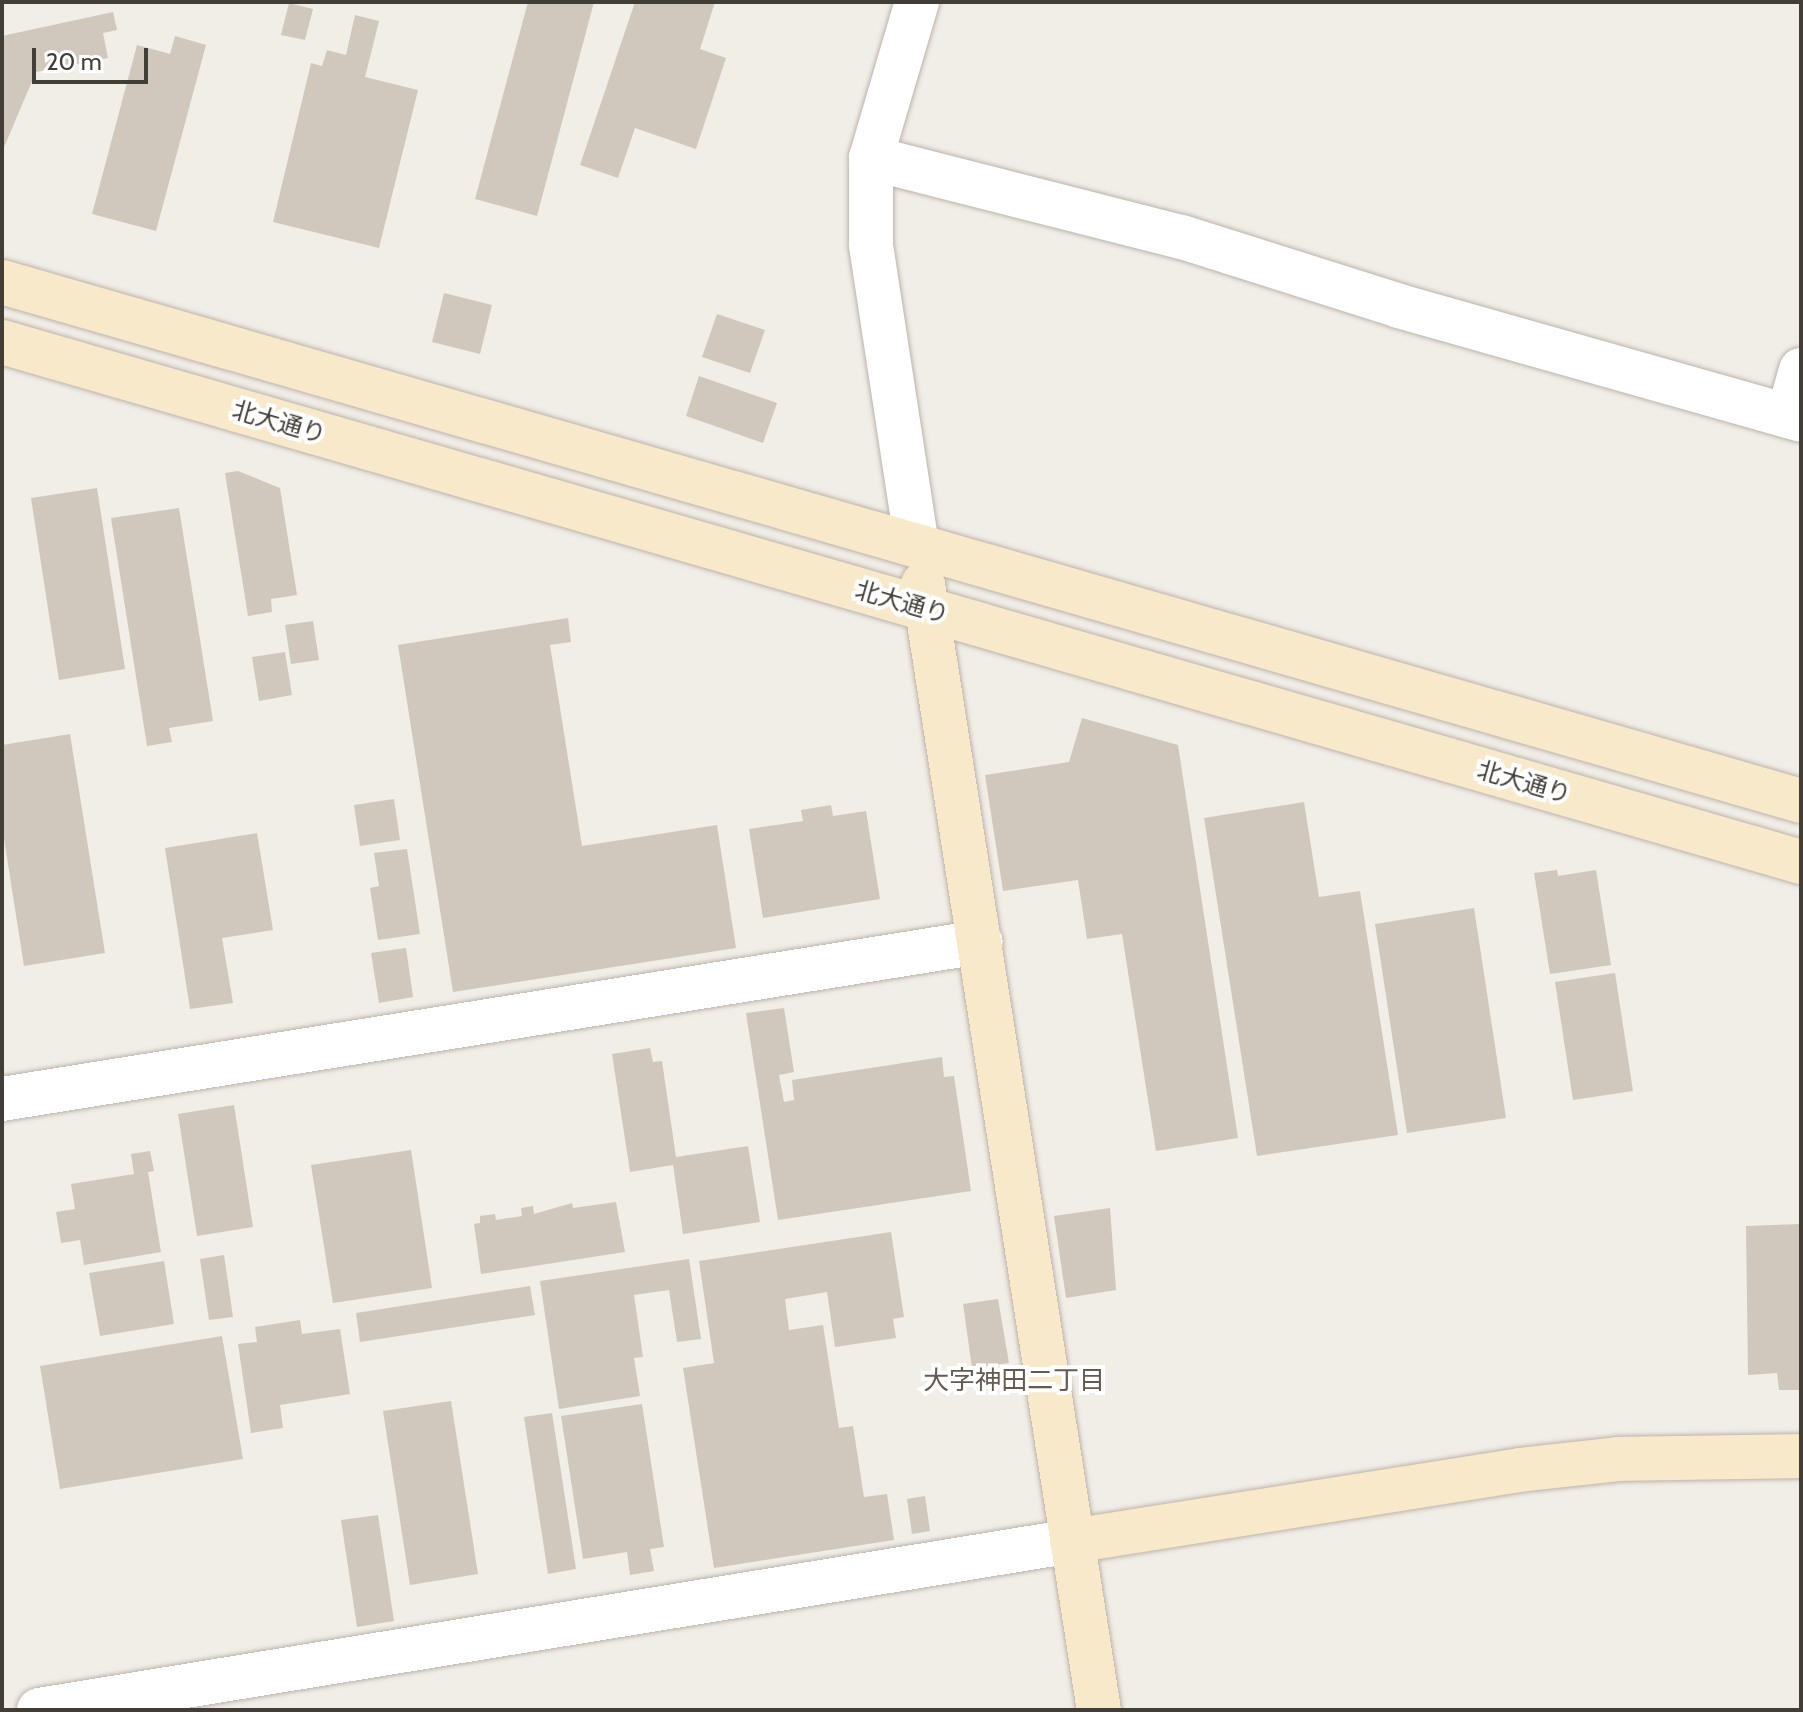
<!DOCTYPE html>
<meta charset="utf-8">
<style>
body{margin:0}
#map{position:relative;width:1803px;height:1712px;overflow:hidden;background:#f1ede7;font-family:Cabin,"Noto Sans JP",sans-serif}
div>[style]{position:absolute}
.building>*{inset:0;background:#d1c8bd}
.roads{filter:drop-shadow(0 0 2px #bcb4aa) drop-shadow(0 0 2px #bcb4aa)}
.street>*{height:44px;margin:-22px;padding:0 22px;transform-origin:22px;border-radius:22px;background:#fff}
.secondary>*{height:44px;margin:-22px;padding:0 22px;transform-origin:22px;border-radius:22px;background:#f8e9ca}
span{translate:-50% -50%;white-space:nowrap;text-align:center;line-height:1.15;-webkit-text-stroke:8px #fff;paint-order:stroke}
.street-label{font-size:24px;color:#433d37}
.neighbourhood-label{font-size:26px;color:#655a4f}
.frame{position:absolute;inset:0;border:4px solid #433d37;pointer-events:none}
.scale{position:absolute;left:32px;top:48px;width:116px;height:36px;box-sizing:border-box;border:4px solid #433d37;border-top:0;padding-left:10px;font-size:24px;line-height:28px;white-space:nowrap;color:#433d37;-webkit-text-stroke:6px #fff;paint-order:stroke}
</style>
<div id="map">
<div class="building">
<div style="clip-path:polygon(528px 2px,594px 2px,537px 216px,475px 199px)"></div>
<div style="clip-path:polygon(635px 2px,715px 2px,700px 49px,726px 58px,696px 149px,635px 128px,618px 178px,580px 165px)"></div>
<div style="clip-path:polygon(289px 3px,313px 9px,305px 40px,281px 35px)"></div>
<div style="clip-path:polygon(113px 12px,117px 30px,103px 33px,108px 58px,36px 72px,2px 152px,2px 36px)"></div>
<div style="clip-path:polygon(355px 15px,379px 21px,365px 77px,418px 90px,379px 248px,273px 222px,311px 63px,322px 66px,327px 50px,346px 55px)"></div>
<div style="clip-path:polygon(175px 36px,206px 45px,156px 231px,92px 214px,137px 45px,170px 54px)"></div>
<div style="clip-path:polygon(444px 293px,492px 305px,480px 354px,432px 342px)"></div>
<div style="clip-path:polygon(717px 314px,765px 330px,750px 373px,702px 357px)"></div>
<div style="clip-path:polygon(699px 376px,777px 403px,763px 443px,686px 416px)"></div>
<div style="clip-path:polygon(238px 471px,280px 488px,297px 595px,271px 599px,272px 612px,248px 616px,225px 473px)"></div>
<div style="clip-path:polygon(97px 488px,125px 669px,59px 680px,31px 498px)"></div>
<div style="clip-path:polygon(179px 508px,213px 721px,169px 728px,172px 742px,147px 746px,111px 518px)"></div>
<div style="clip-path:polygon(568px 618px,571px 642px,550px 645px,582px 846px,717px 825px,736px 948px,453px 992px,398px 645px)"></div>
<div style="clip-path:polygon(313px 621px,319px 660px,291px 664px,285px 625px)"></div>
<div style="clip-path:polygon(285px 652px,292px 695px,259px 701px,252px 657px)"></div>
<div style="clip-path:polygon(1082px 718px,1178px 745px,1238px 1138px,1156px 1151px,1122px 934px,1087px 939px,1078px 880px,1003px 891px,985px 775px,1069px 762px)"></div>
<div style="clip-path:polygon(70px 734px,105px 953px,24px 966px,2px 826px,2px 745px)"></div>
<div style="clip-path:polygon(394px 799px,400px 840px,360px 846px,354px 805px)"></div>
<div style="clip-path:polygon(1304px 802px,1319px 897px,1360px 891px,1398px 1135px,1257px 1156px,1204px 818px)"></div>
<div style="clip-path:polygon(831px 805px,833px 816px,866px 811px,880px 899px,763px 918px,749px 829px,803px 821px,801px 810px)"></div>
<div style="clip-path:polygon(257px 833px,273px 930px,222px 938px,233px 1003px,190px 1009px,165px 848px)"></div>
<div style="clip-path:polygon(407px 849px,420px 934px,378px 940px,370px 888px,379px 886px,374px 853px)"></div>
<div style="clip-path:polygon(1557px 870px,1558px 876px,1596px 870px,1611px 965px,1550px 974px,1534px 873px)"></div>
<div style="clip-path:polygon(1474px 908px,1506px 1118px,1407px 1133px,1375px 924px)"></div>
<div style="clip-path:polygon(406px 948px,413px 997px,379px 1003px,371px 953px)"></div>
<div style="clip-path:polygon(1615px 973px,1633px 1091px,1573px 1100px,1555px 982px)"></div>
<div style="clip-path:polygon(784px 1008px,794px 1072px,779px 1075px,784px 1102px,794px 1100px,792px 1080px,942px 1057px,944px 1077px,954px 1076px,971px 1191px,778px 1220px,746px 1013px)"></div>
<div style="clip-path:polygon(650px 1048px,653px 1062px,662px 1061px,676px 1157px,748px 1146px,760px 1222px,683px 1234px,673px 1165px,630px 1172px,612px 1054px)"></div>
<div style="clip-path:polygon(234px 1105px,253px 1227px,197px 1236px,178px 1114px)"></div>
<div style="clip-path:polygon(411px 1150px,432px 1288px,333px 1303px,311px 1165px)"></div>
<div style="clip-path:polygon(150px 1151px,154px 1171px,148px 1172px,161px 1252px,84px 1265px,80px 1240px,61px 1243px,56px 1212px,75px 1209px,71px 1184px,134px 1174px,131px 1154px)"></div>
<div style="clip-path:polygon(616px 1202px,625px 1252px,481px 1274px,474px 1224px,480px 1223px,480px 1216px,495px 1214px,496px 1220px,522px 1216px,521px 1208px,533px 1206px,534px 1214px,572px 1203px,573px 1208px)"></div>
<div style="clip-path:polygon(1110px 1208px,1116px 1290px,1066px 1298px,1054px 1216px)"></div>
<div style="clip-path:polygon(1801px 1224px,1801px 1390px,1779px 1390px,1777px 1373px,1748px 1375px,1746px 1226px)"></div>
<div style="clip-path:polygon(891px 1232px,904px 1317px,893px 1319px,896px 1338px,835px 1347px,827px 1292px,785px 1299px,789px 1330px,823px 1325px,839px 1428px,853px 1426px,864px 1497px,887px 1494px,894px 1540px,714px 1568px,683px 1368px,714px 1363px,699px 1261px)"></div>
<div style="clip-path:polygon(224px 1255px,233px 1317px,209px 1320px,200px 1259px)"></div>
<div style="clip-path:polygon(689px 1259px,701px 1339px,677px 1342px,669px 1290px,634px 1295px,643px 1357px,634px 1358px,640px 1396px,559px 1409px,540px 1281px)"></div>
<div style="clip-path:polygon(164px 1261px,174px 1324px,100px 1336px,89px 1273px)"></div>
<div style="clip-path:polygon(530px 1286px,535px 1315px,360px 1342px,356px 1313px)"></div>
<div style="clip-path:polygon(998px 1299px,1009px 1363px,972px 1368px,963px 1304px)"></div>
<div style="clip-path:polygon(300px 1320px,302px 1334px,340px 1329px,350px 1394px,280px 1405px,283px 1428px,251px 1433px,238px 1344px,257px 1342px,255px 1327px)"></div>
<div style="clip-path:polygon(222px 1336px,243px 1459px,60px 1489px,40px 1366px)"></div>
<div style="clip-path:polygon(451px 1401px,478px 1574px,410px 1585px,383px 1411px)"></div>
<div style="clip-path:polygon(642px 1404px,664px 1547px,650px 1549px,654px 1571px,630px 1575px,627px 1552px,583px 1559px,561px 1416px)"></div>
<div style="clip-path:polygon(552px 1413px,576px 1569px,548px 1574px,524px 1417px)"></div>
<div style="clip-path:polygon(925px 1496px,930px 1531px,912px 1534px,907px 1499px)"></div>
<div style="clip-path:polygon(378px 1515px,394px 1621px,357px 1627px,341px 1520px)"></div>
</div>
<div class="roads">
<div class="street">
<div style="left:871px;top:158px;width:321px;rotate:14.3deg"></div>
<div style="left:1182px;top:237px;width:228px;rotate:17.6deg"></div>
<div style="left:1399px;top:306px;width:418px;rotate:15.8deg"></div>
<div style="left:1788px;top:416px;width:48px;rotate:-74.2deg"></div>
<div style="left:917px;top:546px;width:305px;rotate:-98.7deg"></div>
<div style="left:871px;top:244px;width:86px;rotate:-90deg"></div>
<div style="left:871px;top:158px;width:163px;rotate:-73.6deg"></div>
<div style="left:2px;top:1099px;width:991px;rotate:-9.12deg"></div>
<div style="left:39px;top:1710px;width:1047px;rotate:-9.29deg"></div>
</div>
<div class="secondary">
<div style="left:2px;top:282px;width:1872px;rotate:16.09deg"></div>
<div style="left:2px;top:342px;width:1873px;rotate:16.12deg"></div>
<div style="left:923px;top:584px;width:1140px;rotate:81.12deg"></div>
<div style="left:1072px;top:1541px;width:453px;rotate:-9deg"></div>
<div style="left:1519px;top:1470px;width:100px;rotate:-6.3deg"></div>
<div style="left:1618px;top:1459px;width:183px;rotate:-0.9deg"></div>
</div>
</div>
<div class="street-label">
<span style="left:279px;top:422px;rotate:16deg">北大通り</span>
<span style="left:902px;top:602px;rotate:16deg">北大通り</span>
<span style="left:1524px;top:782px;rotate:16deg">北大通り</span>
</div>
<div class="neighbourhood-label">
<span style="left:1014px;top:1381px">大字神田二丁目</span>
</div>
<div class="frame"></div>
<div class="scale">20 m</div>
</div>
